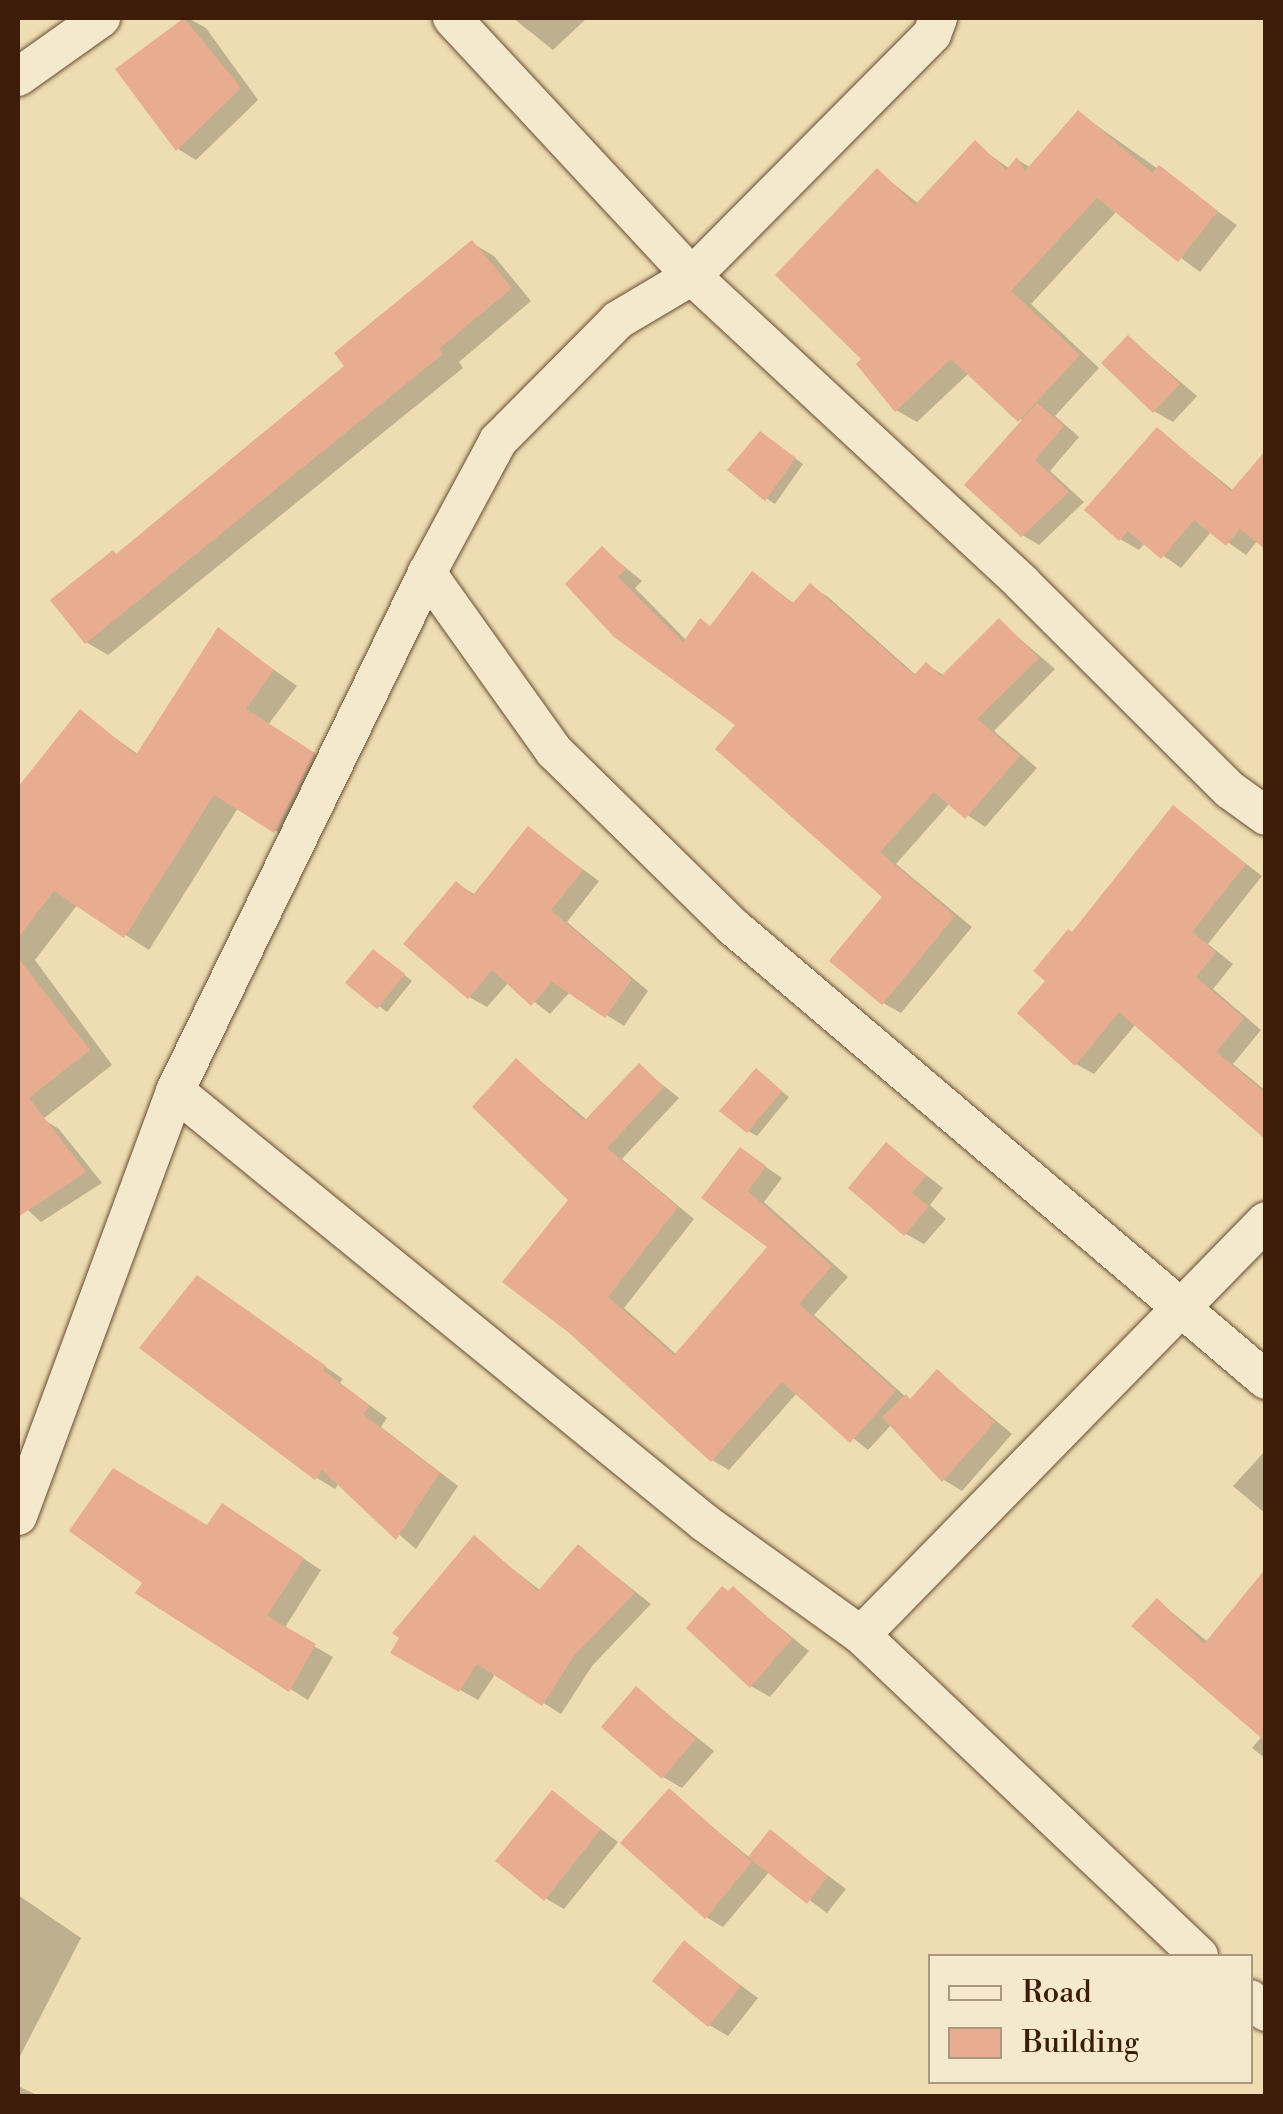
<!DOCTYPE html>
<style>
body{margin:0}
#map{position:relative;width:1283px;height:2114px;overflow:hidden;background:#eeddb2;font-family:"Libre Bodoni",serif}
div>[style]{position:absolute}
.shadow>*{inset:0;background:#0003}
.building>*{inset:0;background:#e8ac90}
.roads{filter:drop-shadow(0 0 2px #694c33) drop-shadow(0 0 2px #694c33)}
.minor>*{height:38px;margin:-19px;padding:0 19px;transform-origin:19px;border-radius:19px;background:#f4e9cd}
span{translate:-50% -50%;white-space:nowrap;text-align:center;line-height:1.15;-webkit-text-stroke:9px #f4e9cd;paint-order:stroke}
.frame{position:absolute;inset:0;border:20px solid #3d1c09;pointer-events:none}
.legend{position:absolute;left:928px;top:1954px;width:325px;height:130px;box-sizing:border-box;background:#f4e9cd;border:2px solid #ab977f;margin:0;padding:12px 18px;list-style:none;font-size:30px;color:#3d1c09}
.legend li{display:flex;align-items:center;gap:20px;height:50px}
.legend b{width:50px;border:2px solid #ab977f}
</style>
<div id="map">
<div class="shadow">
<div style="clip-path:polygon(188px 18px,206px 28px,258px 100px,196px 160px,178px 149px,118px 70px)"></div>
<div style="clip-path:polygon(513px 18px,587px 18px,553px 50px)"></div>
<div style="clip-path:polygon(1079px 113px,1237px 225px,1200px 272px,1117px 211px,1031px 304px,1099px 368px,1055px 416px,1079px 437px,1050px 471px,1084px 502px,1039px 545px,1022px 535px,1024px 422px,969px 373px,917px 422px,896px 410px,865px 359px,877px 171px,919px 204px,975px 144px,1010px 169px,1018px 160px,1031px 168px)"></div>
<div style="clip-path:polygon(472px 243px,494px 256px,531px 301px,459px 362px,463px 368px,108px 655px,86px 642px,118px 556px,348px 366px)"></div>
<div style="clip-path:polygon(1129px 338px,1197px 396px,1173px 422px,1154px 411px)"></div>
<div style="clip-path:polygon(1158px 430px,1234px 491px,1258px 540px,1246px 555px,1212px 531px,1181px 568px,1145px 543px,1139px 550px,1120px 539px)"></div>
<div style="clip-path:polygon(769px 439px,803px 464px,775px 504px,767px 499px)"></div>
<div style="clip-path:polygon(603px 549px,642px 581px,635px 588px,687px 641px,712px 628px,752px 574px,795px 604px,810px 586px,828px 597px,917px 676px,927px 665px,945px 676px,999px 621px,1055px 669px,994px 731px,1037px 768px,985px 827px,950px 803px,896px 864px,972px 927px,901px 1013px,883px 1003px,885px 896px,739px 725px,615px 635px)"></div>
<div style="clip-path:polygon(219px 631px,297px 686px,268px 725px,337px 768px,299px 845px,238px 808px,149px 950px,78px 904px,35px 960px,112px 1065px,43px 1119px,59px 1129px,102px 1183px,41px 1222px,18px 1201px,18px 1134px,37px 1122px,18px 1111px,18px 791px,80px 713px,139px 755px)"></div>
<div style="clip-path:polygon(1174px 808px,1262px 876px,1208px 944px,1233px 964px,1213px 989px,1261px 1030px,1233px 1064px,1266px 1091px,1266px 1137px,1136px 1024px,1094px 1074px,1076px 1064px,1049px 981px,1073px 935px)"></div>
<div style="clip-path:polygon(528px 829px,599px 881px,567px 922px,648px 991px,624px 1026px,570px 992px,550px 1014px,509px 982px,487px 1007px,469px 997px,456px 884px,476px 895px)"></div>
<div style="clip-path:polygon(382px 957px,412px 981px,387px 1012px,348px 983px)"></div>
<div style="clip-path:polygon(517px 1061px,588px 1121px,639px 1066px,679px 1098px,622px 1159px,694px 1219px,624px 1308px,677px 1355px,771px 1247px,705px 1198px,741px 1150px,782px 1178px,764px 1202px,848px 1277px,814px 1315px,907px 1398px,912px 1401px,938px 1372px,1012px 1434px,962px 1491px,944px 1480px,892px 1424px,868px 1450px,797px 1393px,729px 1470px,712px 1460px,570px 1330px,571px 1199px)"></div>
<div style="clip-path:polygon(756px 1071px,789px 1097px,757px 1136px,748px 1131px)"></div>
<div style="clip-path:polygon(887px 1145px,943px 1188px,930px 1205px,946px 1219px,924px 1244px,906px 1234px)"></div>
<div style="clip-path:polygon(216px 1290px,343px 1379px,340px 1383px,387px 1418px,381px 1427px,458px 1486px,416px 1549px,339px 1483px,335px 1489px,317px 1478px,143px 1348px)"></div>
<div style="clip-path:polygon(1266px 1450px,1266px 1514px,1233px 1486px)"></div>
<div style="clip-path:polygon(240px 1517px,321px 1570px,284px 1629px,333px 1657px,308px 1700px,138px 1593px,208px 1528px)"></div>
<div style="clip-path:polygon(474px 1539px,541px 1591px,579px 1547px,651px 1604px,592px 1666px,561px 1714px,496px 1673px,478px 1700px,393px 1652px)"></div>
<div style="clip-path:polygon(1266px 1571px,1266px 1759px,1252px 1748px,1262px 1736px,1158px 1601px,1208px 1642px)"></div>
<div style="clip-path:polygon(733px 1589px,809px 1651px,770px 1697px,751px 1686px)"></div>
<div style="clip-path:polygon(636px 1689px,714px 1751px,682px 1788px,663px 1777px)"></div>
<div style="clip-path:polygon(669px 1791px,750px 1858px,770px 1832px,846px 1889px,827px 1913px,770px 1871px,723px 1927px,706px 1917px)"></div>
<div style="clip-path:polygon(553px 1793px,618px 1842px,564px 1909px,545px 1898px)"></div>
<div style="clip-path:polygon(18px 1895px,81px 1938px,18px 2060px)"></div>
<div style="clip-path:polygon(685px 1944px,758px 1998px,728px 2036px,709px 2025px)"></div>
<div style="clip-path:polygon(20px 2087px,39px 2096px,18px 2096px)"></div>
</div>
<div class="building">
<div style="clip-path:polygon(184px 18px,241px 88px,176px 151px,115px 69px)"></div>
<div style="clip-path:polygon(1078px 110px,1152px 173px,1159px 165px,1218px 211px,1178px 262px,1097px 198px,1011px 291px,1080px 355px,1018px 422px,951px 359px,895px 412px,856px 364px,861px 359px,775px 275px,877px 168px,915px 205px,975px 140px,1006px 170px,1017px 157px,1025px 171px)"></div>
<div style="clip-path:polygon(472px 240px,512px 288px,439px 349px,443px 354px,85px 644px,50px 600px,113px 550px,116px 554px,344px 366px,334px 353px)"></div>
<div style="clip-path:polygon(1128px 335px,1180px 384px,1153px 413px,1101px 363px)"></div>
<div style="clip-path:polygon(1037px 403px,1064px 426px,1035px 460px,1069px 492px,1021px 537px,964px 485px)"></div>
<div style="clip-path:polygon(1157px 427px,1231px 491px,1266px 450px,1266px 550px,1240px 529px,1226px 546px,1194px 520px,1161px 559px,1128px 531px,1119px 541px,1084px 510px)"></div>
<div style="clip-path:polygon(760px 431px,796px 458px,765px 501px,727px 470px)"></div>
<div style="clip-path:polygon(602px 546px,626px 569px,618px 577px,683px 642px,700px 618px,710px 626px,752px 571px,793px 603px,810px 583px,914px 675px,926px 662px,941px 676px,999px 618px,1039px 658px,977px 719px,1020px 756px,965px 819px,934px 792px,880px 852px,955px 916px,882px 1005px,829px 961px,882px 897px,715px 749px,735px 725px,614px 637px,565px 584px)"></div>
<div style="clip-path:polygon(218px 627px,274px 670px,246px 709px,315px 753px,274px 833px,214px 795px,124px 938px,54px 891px,18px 938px,18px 787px,80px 709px,136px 755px)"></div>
<div style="clip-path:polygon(1173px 805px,1246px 864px,1192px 932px,1216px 952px,1196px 977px,1244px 1018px,1216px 1052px,1266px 1093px,1266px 1140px,1119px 1012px,1075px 1066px,1017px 1013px,1045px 981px,1033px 971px,1068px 929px,1072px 932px)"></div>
<div style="clip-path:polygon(528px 826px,583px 870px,551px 910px,632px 979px,605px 1018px,552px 982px,531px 1006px,492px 970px,468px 999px,403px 944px,456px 881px,473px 895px)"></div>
<div style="clip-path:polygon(373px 949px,405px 974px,377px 1009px,345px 983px)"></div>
<div style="clip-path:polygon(18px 958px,90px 1050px,29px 1098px,86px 1172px,18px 1217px)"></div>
<div style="clip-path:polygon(516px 1058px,584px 1121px,639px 1063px,664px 1087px,607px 1148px,678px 1207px,608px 1297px,674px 1355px,767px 1247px,701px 1198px,740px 1147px,766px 1166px,748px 1191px,832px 1266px,799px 1304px,896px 1391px,850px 1443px,782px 1382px,711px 1462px,568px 1332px,502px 1282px,568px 1200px,472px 1107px)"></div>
<div style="clip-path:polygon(756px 1068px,782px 1091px,747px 1133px,719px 1111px)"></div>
<div style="clip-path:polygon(886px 1142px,926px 1176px,912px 1193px,929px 1206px,904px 1236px,848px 1188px)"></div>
<div style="clip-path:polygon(197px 1275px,326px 1366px,323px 1370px,370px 1406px,363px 1414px,440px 1473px,396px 1540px,322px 1470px,315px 1480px,139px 1348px)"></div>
<div style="clip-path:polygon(937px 1369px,995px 1422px,942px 1482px,882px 1417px,906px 1394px,910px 1399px)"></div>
<div style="clip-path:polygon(113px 1468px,207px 1525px,222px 1503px,304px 1558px,267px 1616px,316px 1644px,289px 1692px,135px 1593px,142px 1583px,69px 1531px)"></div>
<div style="clip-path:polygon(474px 1535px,538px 1591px,578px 1544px,635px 1593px,574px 1656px,542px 1706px,477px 1664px,459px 1692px,390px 1653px,399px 1638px,392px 1633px)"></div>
<div style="clip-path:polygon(1266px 1568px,1266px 1742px,1131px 1626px,1157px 1598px,1204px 1644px)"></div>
<div style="clip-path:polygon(722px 1586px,728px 1591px,733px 1586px,792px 1639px,750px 1688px,686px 1628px)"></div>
<div style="clip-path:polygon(636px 1686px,696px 1739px,662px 1779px,601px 1727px)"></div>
<div style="clip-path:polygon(669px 1788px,752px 1862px,705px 1919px,620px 1843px)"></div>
<div style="clip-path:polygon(552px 1790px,601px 1829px,544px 1901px,495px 1861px)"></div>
<div style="clip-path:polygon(770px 1829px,828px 1876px,807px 1904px,748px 1857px)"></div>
<div style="clip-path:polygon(684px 1940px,741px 1986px,708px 2027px,652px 1981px)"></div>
</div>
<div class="roads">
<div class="minor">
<div style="left:452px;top:18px;width:352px;rotate:47.1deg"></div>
<div style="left:692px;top:276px;width:451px;rotate:42.9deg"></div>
<div style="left:1022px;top:583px;width:293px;rotate:44.9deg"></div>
<div style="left:1230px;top:790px;width:44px;rotate:35.8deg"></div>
<div style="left:18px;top:77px;width:102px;rotate:-35.4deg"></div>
<div style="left:427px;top:573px;width:219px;rotate:54.5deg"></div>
<div style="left:554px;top:751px;width:250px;rotate:44.5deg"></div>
<div style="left:732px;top:926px;width:701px;rotate:40.37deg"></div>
<div style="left:175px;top:1091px;width:684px;rotate:39.18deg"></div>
<div style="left:705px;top:1523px;width:192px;rotate:35.7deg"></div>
<div style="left:861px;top:1635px;width:466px;rotate:43.5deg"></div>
<div style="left:18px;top:1516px;width:453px;rotate:-69.7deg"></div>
<div style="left:175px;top:1091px;width:576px;rotate:-64.06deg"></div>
<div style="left:427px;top:573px;width:150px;rotate:-61.7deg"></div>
<div style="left:498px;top:441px;width:170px;rotate:-45.2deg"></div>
<div style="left:618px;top:320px;width:86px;rotate:-30.7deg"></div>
<div style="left:692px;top:276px;width:341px;rotate:-45.2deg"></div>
<div style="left:932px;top:34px;width:17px;rotate:-69deg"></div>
<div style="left:861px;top:1635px;width:579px;rotate:-45.63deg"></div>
<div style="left:1250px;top:1999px;width:21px;rotate:39deg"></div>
</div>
</div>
<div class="frame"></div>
<ul class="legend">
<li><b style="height:12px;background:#f4e9cd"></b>Road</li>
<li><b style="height:28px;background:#e8ac90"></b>Building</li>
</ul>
</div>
